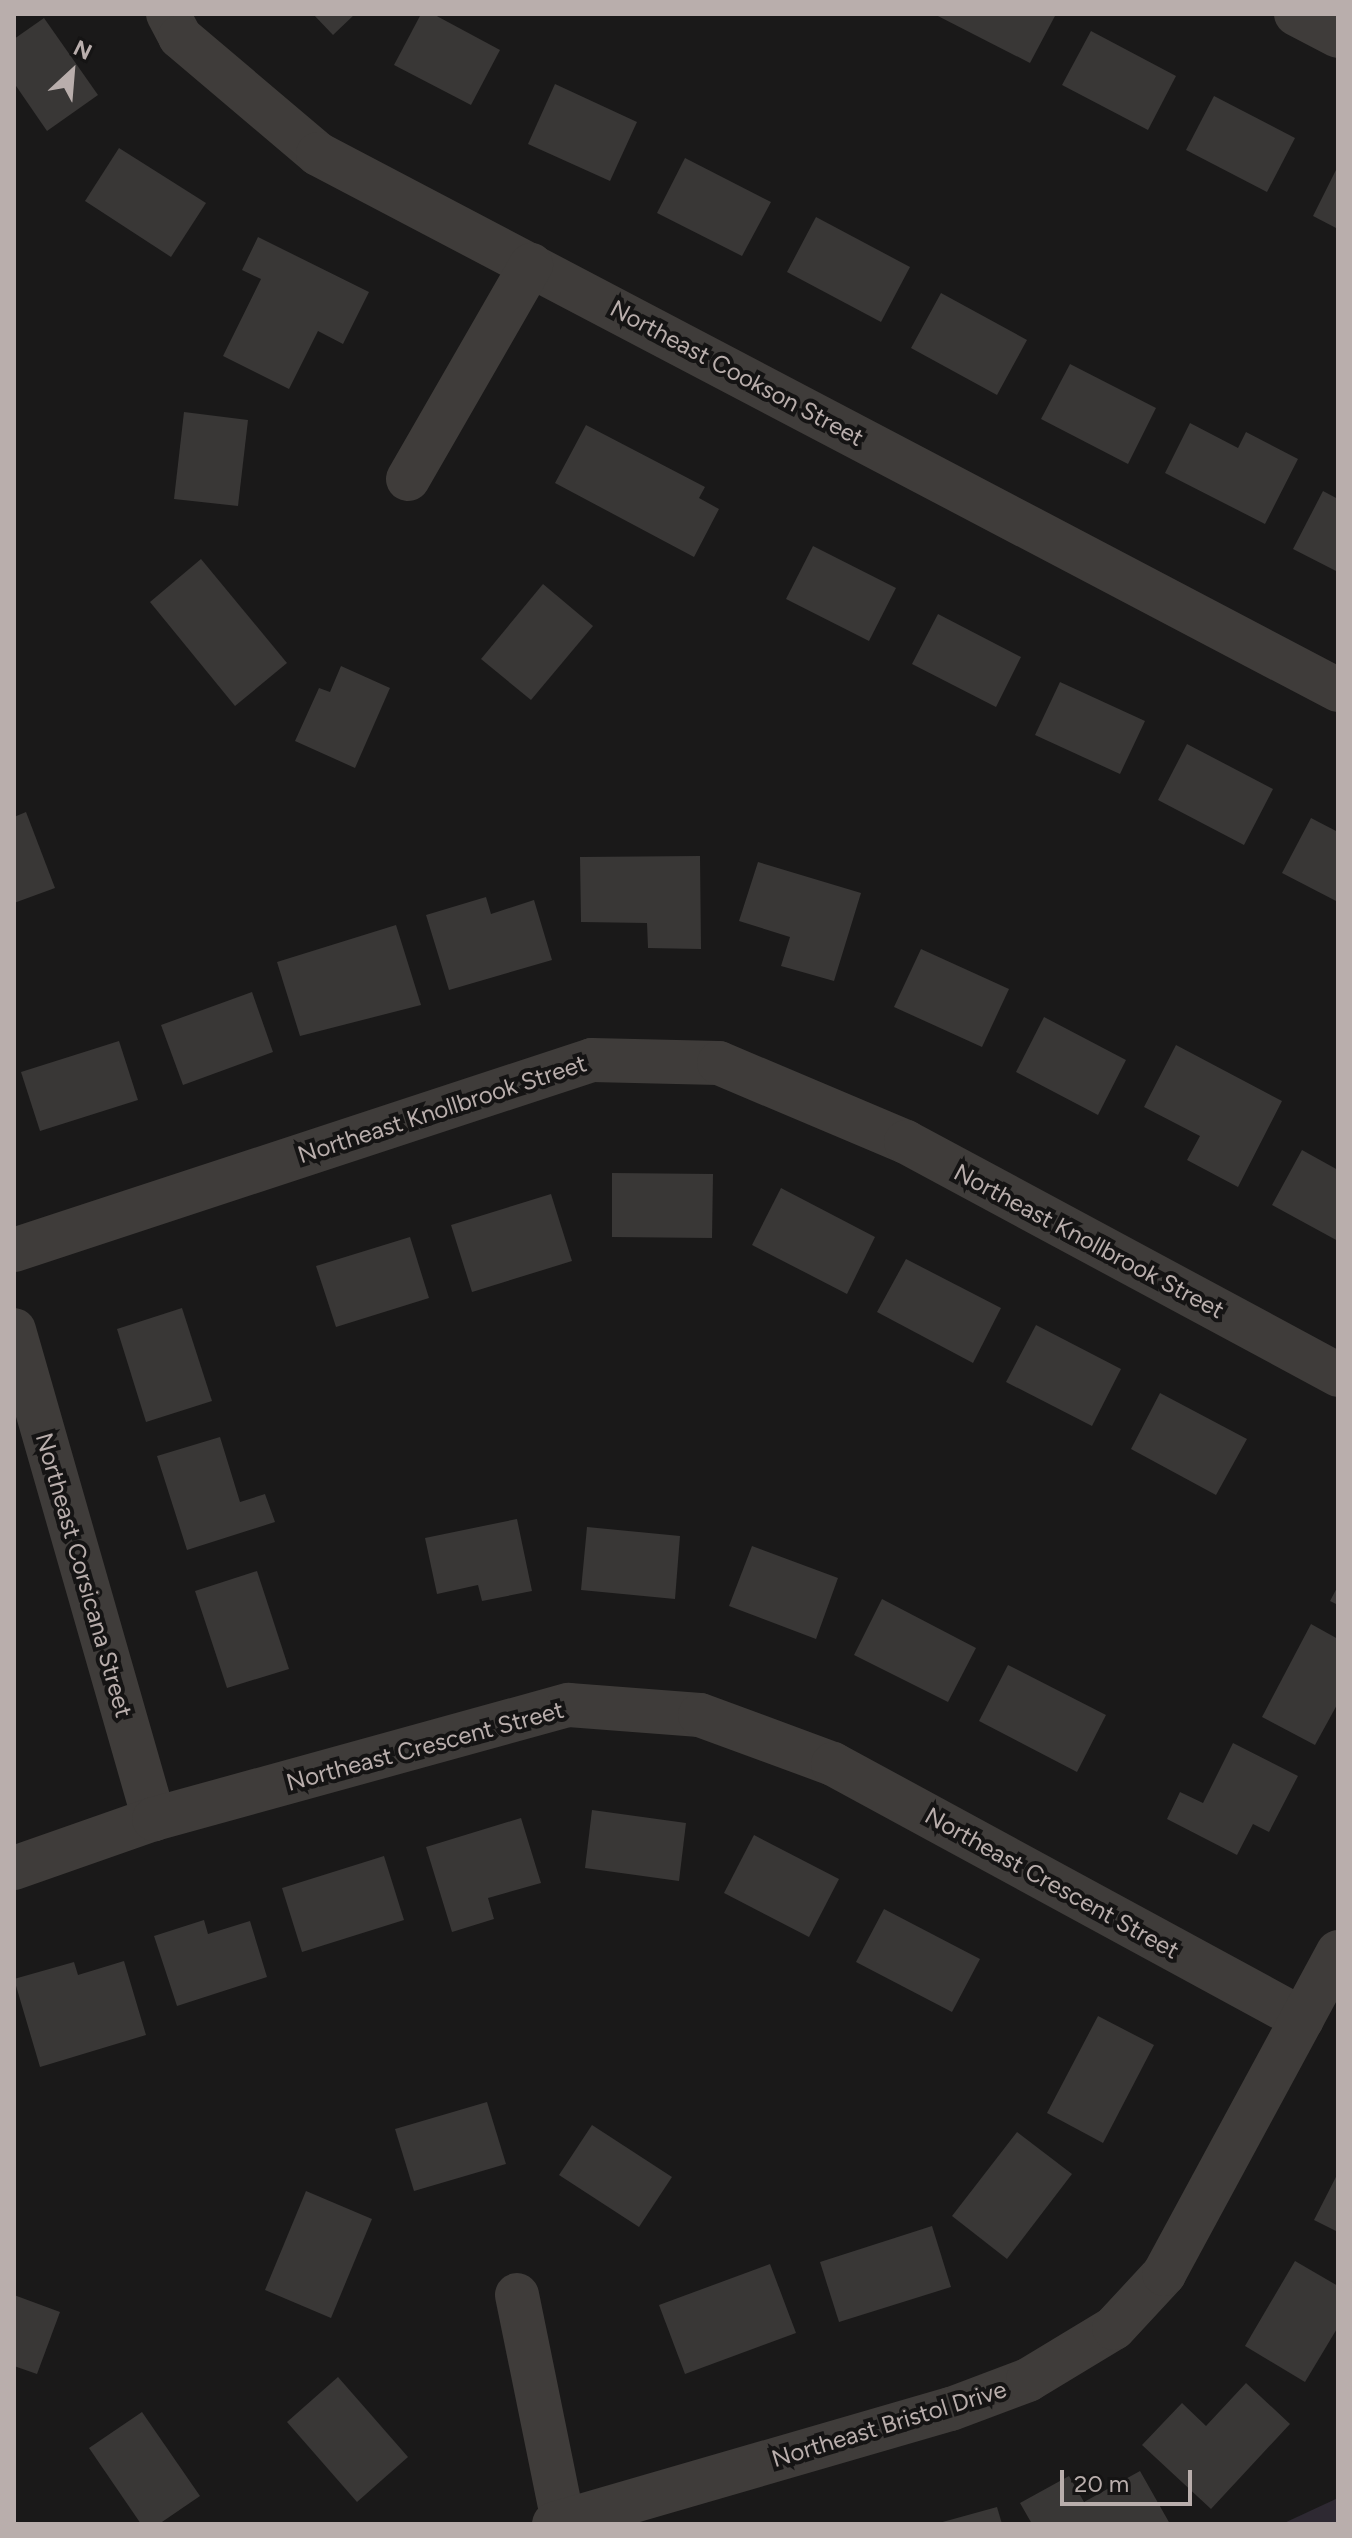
<!DOCTYPE html>
<style>
body{margin:0}
#map{position:relative;width:1352px;height:2538px;overflow:hidden;background:#1a1919;font-family:Figtree,sans-serif}
div>[style]{position:absolute}
.green>*{inset:0;background:#2e2932}
.building>*{inset:0;background:#393736}
.street>*{height:44px;margin:-22px;padding:0 22px;transform-origin:22px;border-radius:22px;background:#3f3c3a}
span{translate:-50% -50%;white-space:nowrap;text-align:center;line-height:1.15;-webkit-text-stroke:8px #151414;paint-order:stroke}
.street-label{font-size:24px;color:#b9aeac}
.frame{position:absolute;inset:0;border:16px solid #b9aeac;pointer-events:none}
.north{position:absolute;left:32px;top:32px;width:80px;height:80px;-webkit-text-stroke:6px #151414;paint-order:stroke;rotate:26deg;font-size:22px;font-weight:700;line-height:32px;text-align:center;color:#b9aeac}
.north::after{content:'';display:block;margin:auto;width:28px;height:36px;background:#b9aeac;clip-path:polygon(50% 0,100% 100%,50% 72%,0 100%)}
.scale{position:absolute;left:1060px;top:2470px;width:132px;height:36px;box-sizing:border-box;border:4px solid #b9aeac;border-top:0;padding-left:10px;font-size:24px;line-height:28px;white-space:nowrap;color:#b9aeac;-webkit-text-stroke:6px #151414;paint-order:stroke}
</style>
<div id="map">
<div class="green">
<div style="clip-path:polygon(1338px 2498px,1338px 2524px,1282px 2524px)"></div>
</div>
<div class="building">
<div style="clip-path:polygon(313px 14px,355px 14px,333px 35px)"></div>
<div style="clip-path:polygon(421px 14px,433px 14px,500px 50px,471px 105px,394px 65px)"></div>
<div style="clip-path:polygon(934px 14px,1056px 14px,1030px 63px)"></div>
<div style="clip-path:polygon(44px 18px,98px 95px,47px 131px,14px 83px,14px 39px)"></div>
<div style="clip-path:polygon(1091px 31px,1176px 76px,1148px 130px,1062px 85px)"></div>
<div style="clip-path:polygon(555px 84px,637px 122px,610px 181px,528px 144px)"></div>
<div style="clip-path:polygon(1214px 96px,1295px 138px,1267px 192px,1186px 150px)"></div>
<div style="clip-path:polygon(119px 148px,206px 203px,171px 257px,85px 201px)"></div>
<div style="clip-path:polygon(685px 158px,771px 202px,742px 256px,657px 213px)"></div>
<div style="clip-path:polygon(1338px 166px,1338px 229px,1313px 216px)"></div>
<div style="clip-path:polygon(816px 217px,910px 267px,881px 322px,787px 272px)"></div>
<div style="clip-path:polygon(258px 237px,369px 292px,343px 344px,318px 331px,289px 389px,223px 356px,261px 279px,242px 270px)"></div>
<div style="clip-path:polygon(941px 293px,1027px 340px,997px 395px,911px 348px)"></div>
<div style="clip-path:polygon(1070px 364px,1156px 408px,1128px 464px,1041px 419px)"></div>
<div style="clip-path:polygon(184px 412px,248px 420px,238px 506px,174px 499px)"></div>
<div style="clip-path:polygon(1190px 423px,1238px 448px,1246px 432px,1298px 459px,1265px 524px,1165px 473px)"></div>
<div style="clip-path:polygon(586px 425px,705px 487px,699px 498px,719px 509px,694px 557px,555px 483px)"></div>
<div style="clip-path:polygon(1323px 491px,1338px 499px,1338px 572px,1293px 549px)"></div>
<div style="clip-path:polygon(813px 546px,896px 588px,869px 641px,786px 599px)"></div>
<div style="clip-path:polygon(201px 559px,287px 663px,235px 706px,150px 602px)"></div>
<div style="clip-path:polygon(543px 584px,593px 626px,531px 700px,481px 659px)"></div>
<div style="clip-path:polygon(938px 614px,1021px 657px,996px 707px,912px 664px)"></div>
<div style="clip-path:polygon(341px 666px,390px 688px,355px 768px,295px 741px,319px 688px,330px 692px)"></div>
<div style="clip-path:polygon(1060px 682px,1145px 721px,1120px 774px,1035px 735px)"></div>
<div style="clip-path:polygon(1187px 744px,1273px 789px,1244px 845px,1158px 800px)"></div>
<div style="clip-path:polygon(26px 812px,55px 888px,14px 903px,14px 817px)"></div>
<div style="clip-path:polygon(1311px 818px,1338px 832px,1338px 902px,1282px 873px)"></div>
<div style="clip-path:polygon(700px 856px,701px 949px,648px 948px,647px 923px,581px 922px,580px 857px)"></div>
<div style="clip-path:polygon(758px 862px,861px 893px,834px 981px,781px 966px,790px 937px,739px 921px)"></div>
<div style="clip-path:polygon(486px 897px,491px 914px,534px 900px,552px 960px,449px 990px,426px 915px)"></div>
<div style="clip-path:polygon(396px 925px,421px 1005px,300px 1036px,277px 962px)"></div>
<div style="clip-path:polygon(921px 949px,1009px 989px,982px 1047px,894px 1007px)"></div>
<div style="clip-path:polygon(252px 992px,273px 1052px,183px 1085px,161px 1025px)"></div>
<div style="clip-path:polygon(1044px 1017px,1126px 1060px,1098px 1115px,1016px 1072px)"></div>
<div style="clip-path:polygon(119px 1041px,138px 1100px,40px 1131px,21px 1072px)"></div>
<div style="clip-path:polygon(1176px 1045px,1282px 1101px,1238px 1187px,1187px 1160px,1200px 1136px,1144px 1107px)"></div>
<div style="clip-path:polygon(1302px 1150px,1338px 1170px,1338px 1241px,1272px 1205px)"></div>
<div style="clip-path:polygon(612px 1173px,713px 1174px,712px 1238px,612px 1237px)"></div>
<div style="clip-path:polygon(781px 1188px,875px 1237px,847px 1294px,752px 1245px)"></div>
<div style="clip-path:polygon(551px 1194px,572px 1261px,472px 1292px,451px 1225px)"></div>
<div style="clip-path:polygon(410px 1237px,429px 1298px,336px 1327px,316px 1266px)"></div>
<div style="clip-path:polygon(906px 1259px,1001px 1308px,973px 1363px,877px 1312px)"></div>
<div style="clip-path:polygon(182px 1308px,212px 1401px,146px 1422px,117px 1329px)"></div>
<div style="clip-path:polygon(1036px 1325px,1121px 1369px,1092px 1426px,1006px 1382px)"></div>
<div style="clip-path:polygon(1160px 1393px,1247px 1439px,1216px 1495px,1131px 1449px)"></div>
<div style="clip-path:polygon(220px 1437px,240px 1502px,265px 1494px,275px 1522px,187px 1550px,157px 1456px)"></div>
<div style="clip-path:polygon(517px 1519px,532px 1591px,482px 1601px,478px 1585px,437px 1594px,425px 1538px)"></div>
<div style="clip-path:polygon(587px 1527px,680px 1536px,675px 1599px,581px 1590px)"></div>
<div style="clip-path:polygon(752px 1546px,838px 1578px,816px 1639px,729px 1606px)"></div>
<div style="clip-path:polygon(257px 1571px,289px 1669px,227px 1688px,195px 1591px)"></div>
<div style="clip-path:polygon(1338px 1586px,1338px 1605px,1330px 1601px)"></div>
<div style="clip-path:polygon(882px 1599px,976px 1648px,948px 1702px,854px 1655px)"></div>
<div style="clip-path:polygon(1311px 1624px,1338px 1639px,1338px 1703px,1315px 1745px,1262px 1717px)"></div>
<div style="clip-path:polygon(1008px 1665px,1106px 1715px,1077px 1772px,979px 1721px)"></div>
<div style="clip-path:polygon(1233px 1743px,1298px 1776px,1269px 1832px,1253px 1824px,1237px 1855px,1167px 1819px,1180px 1792px,1203px 1803px)"></div>
<div style="clip-path:polygon(592px 1810px,686px 1823px,679px 1881px,585px 1868px)"></div>
<div style="clip-path:polygon(521px 1818px,541px 1883px,488px 1898px,494px 1919px,452px 1932px,426px 1847px)"></div>
<div style="clip-path:polygon(754px 1835px,839px 1879px,809px 1937px,724px 1893px)"></div>
<div style="clip-path:polygon(384px 1856px,404px 1920px,302px 1952px,282px 1888px)"></div>
<div style="clip-path:polygon(884px 1909px,980px 1959px,952px 2012px,856px 1962px)"></div>
<div style="clip-path:polygon(204px 1920px,208px 1934px,250px 1921px,267px 1977px,177px 2006px,154px 1936px)"></div>
<div style="clip-path:polygon(124px 1961px,146px 2035px,40px 2067px,14px 1979px,74px 1962px,78px 1975px)"></div>
<div style="clip-path:polygon(1098px 2016px,1154px 2045px,1103px 2143px,1047px 2113px)"></div>
<div style="clip-path:polygon(487px 2102px,506px 2164px,414px 2191px,395px 2129px)"></div>
<div style="clip-path:polygon(592px 2125px,672px 2177px,639px 2227px,559px 2175px)"></div>
<div style="clip-path:polygon(1017px 2132px,1072px 2174px,1007px 2259px,952px 2216px)"></div>
<div style="clip-path:polygon(1338px 2173px,1338px 2232px,1314px 2220px)"></div>
<div style="clip-path:polygon(306px 2191px,372px 2219px,331px 2318px,265px 2290px)"></div>
<div style="clip-path:polygon(932px 2226px,951px 2287px,839px 2322px,820px 2262px)"></div>
<div style="clip-path:polygon(1295px 2261px,1338px 2286px,1338px 2327px,1305px 2382px,1245px 2346px)"></div>
<div style="clip-path:polygon(770px 2264px,796px 2333px,685px 2374px,659px 2305px)"></div>
<div style="clip-path:polygon(14px 2295px,60px 2312px,37px 2374px,14px 2366px)"></div>
<div style="clip-path:polygon(338px 2377px,408px 2457px,357px 2502px,287px 2422px)"></div>
<div style="clip-path:polygon(1246px 2383px,1290px 2424px,1211px 2509px,1142px 2445px,1182px 2403px,1206px 2426px)"></div>
<div style="clip-path:polygon(142px 2412px,200px 2496px,159px 2524px,141px 2524px,89px 2448px)"></div>
<div style="clip-path:polygon(1140px 2471px,1170px 2524px,1032px 2524px,1020px 2503px,1069px 2476px,1084px 2502px)"></div>
<div style="clip-path:polygon(997px 2507px,1002px 2524px,939px 2524px,939px 2523px)"></div>
</div>
<div class="street">
<div style="left:168px;top:14px;width:26px;rotate:62deg"></div>
<div style="left:180px;top:37px;width:181px;rotate:40.3deg"></div>
<div style="left:318px;top:154px;width:1152px;rotate:27.72deg"></div>
<div style="left:1296px;top:14px;width:47px;rotate:27.6deg"></div>
<div style="left:408px;top:479px;width:247px;rotate:-60.1deg"></div>
<div style="left:14px;top:1250px;width:608px;rotate:-18.2deg"></div>
<div style="left:592px;top:1060px;width:127px;rotate:1.4deg"></div>
<div style="left:719px;top:1063px;width:203px;rotate:22.9deg"></div>
<div style="left:906px;top:1142px;width:491px;rotate:28.3deg"></div>
<div style="left:14px;top:1330px;width:509px;rotate:74.02deg"></div>
<div style="left:14px;top:1868px;width:148px;rotate:-19.3deg"></div>
<div style="left:154px;top:1819px;width:430px;rotate:-15.4deg"></div>
<div style="left:569px;top:1705px;width:131px;rotate:4.4deg"></div>
<div style="left:700px;top:1715px;width:142px;rotate:20.2deg"></div>
<div style="left:833px;top:1764px;width:534px;rotate:28.53deg"></div>
<div style="left:517px;top:2295px;width:231px;rotate:78.5deg"></div>
<div style="left:554px;top:2524px;width:413px;rotate:-16.2deg"></div>
<div style="left:951px;top:2409px;width:82px;rotate:-20.6deg"></div>
<div style="left:1028px;top:2380px;width:100px;rotate:-31.2deg"></div>
<div style="left:1114px;top:2328px;width:74px;rotate:-47.2deg"></div>
<div style="left:1164px;top:2274px;width:366px;rotate:-61.6deg"></div>
</div>
<div class="street-label">
<span style="left:737px;top:373px;rotate:28deg">Northeast Cookson Street</span>
<span style="left:442px;top:1109px;rotate:-18deg">Northeast Knollbrook Street</span>
<span style="left:1089px;top:1241px;rotate:28deg">Northeast Knollbrook Street</span>
<span style="left:84px;top:1575px;rotate:74deg">Northeast Corsicana Street</span>
<span style="left:425px;top:1746px;rotate:-15deg">Northeast Crescent Street</span>
<span style="left:1052px;top:1883px;rotate:29deg">Northeast Crescent Street</span>
<span style="left:889px;top:2424px;rotate:-17deg">Northeast Bristol Drive</span>
</div>
<div class="frame"></div>
<div class="north">N</div>
<div class="scale">20 m</div>
</div>
